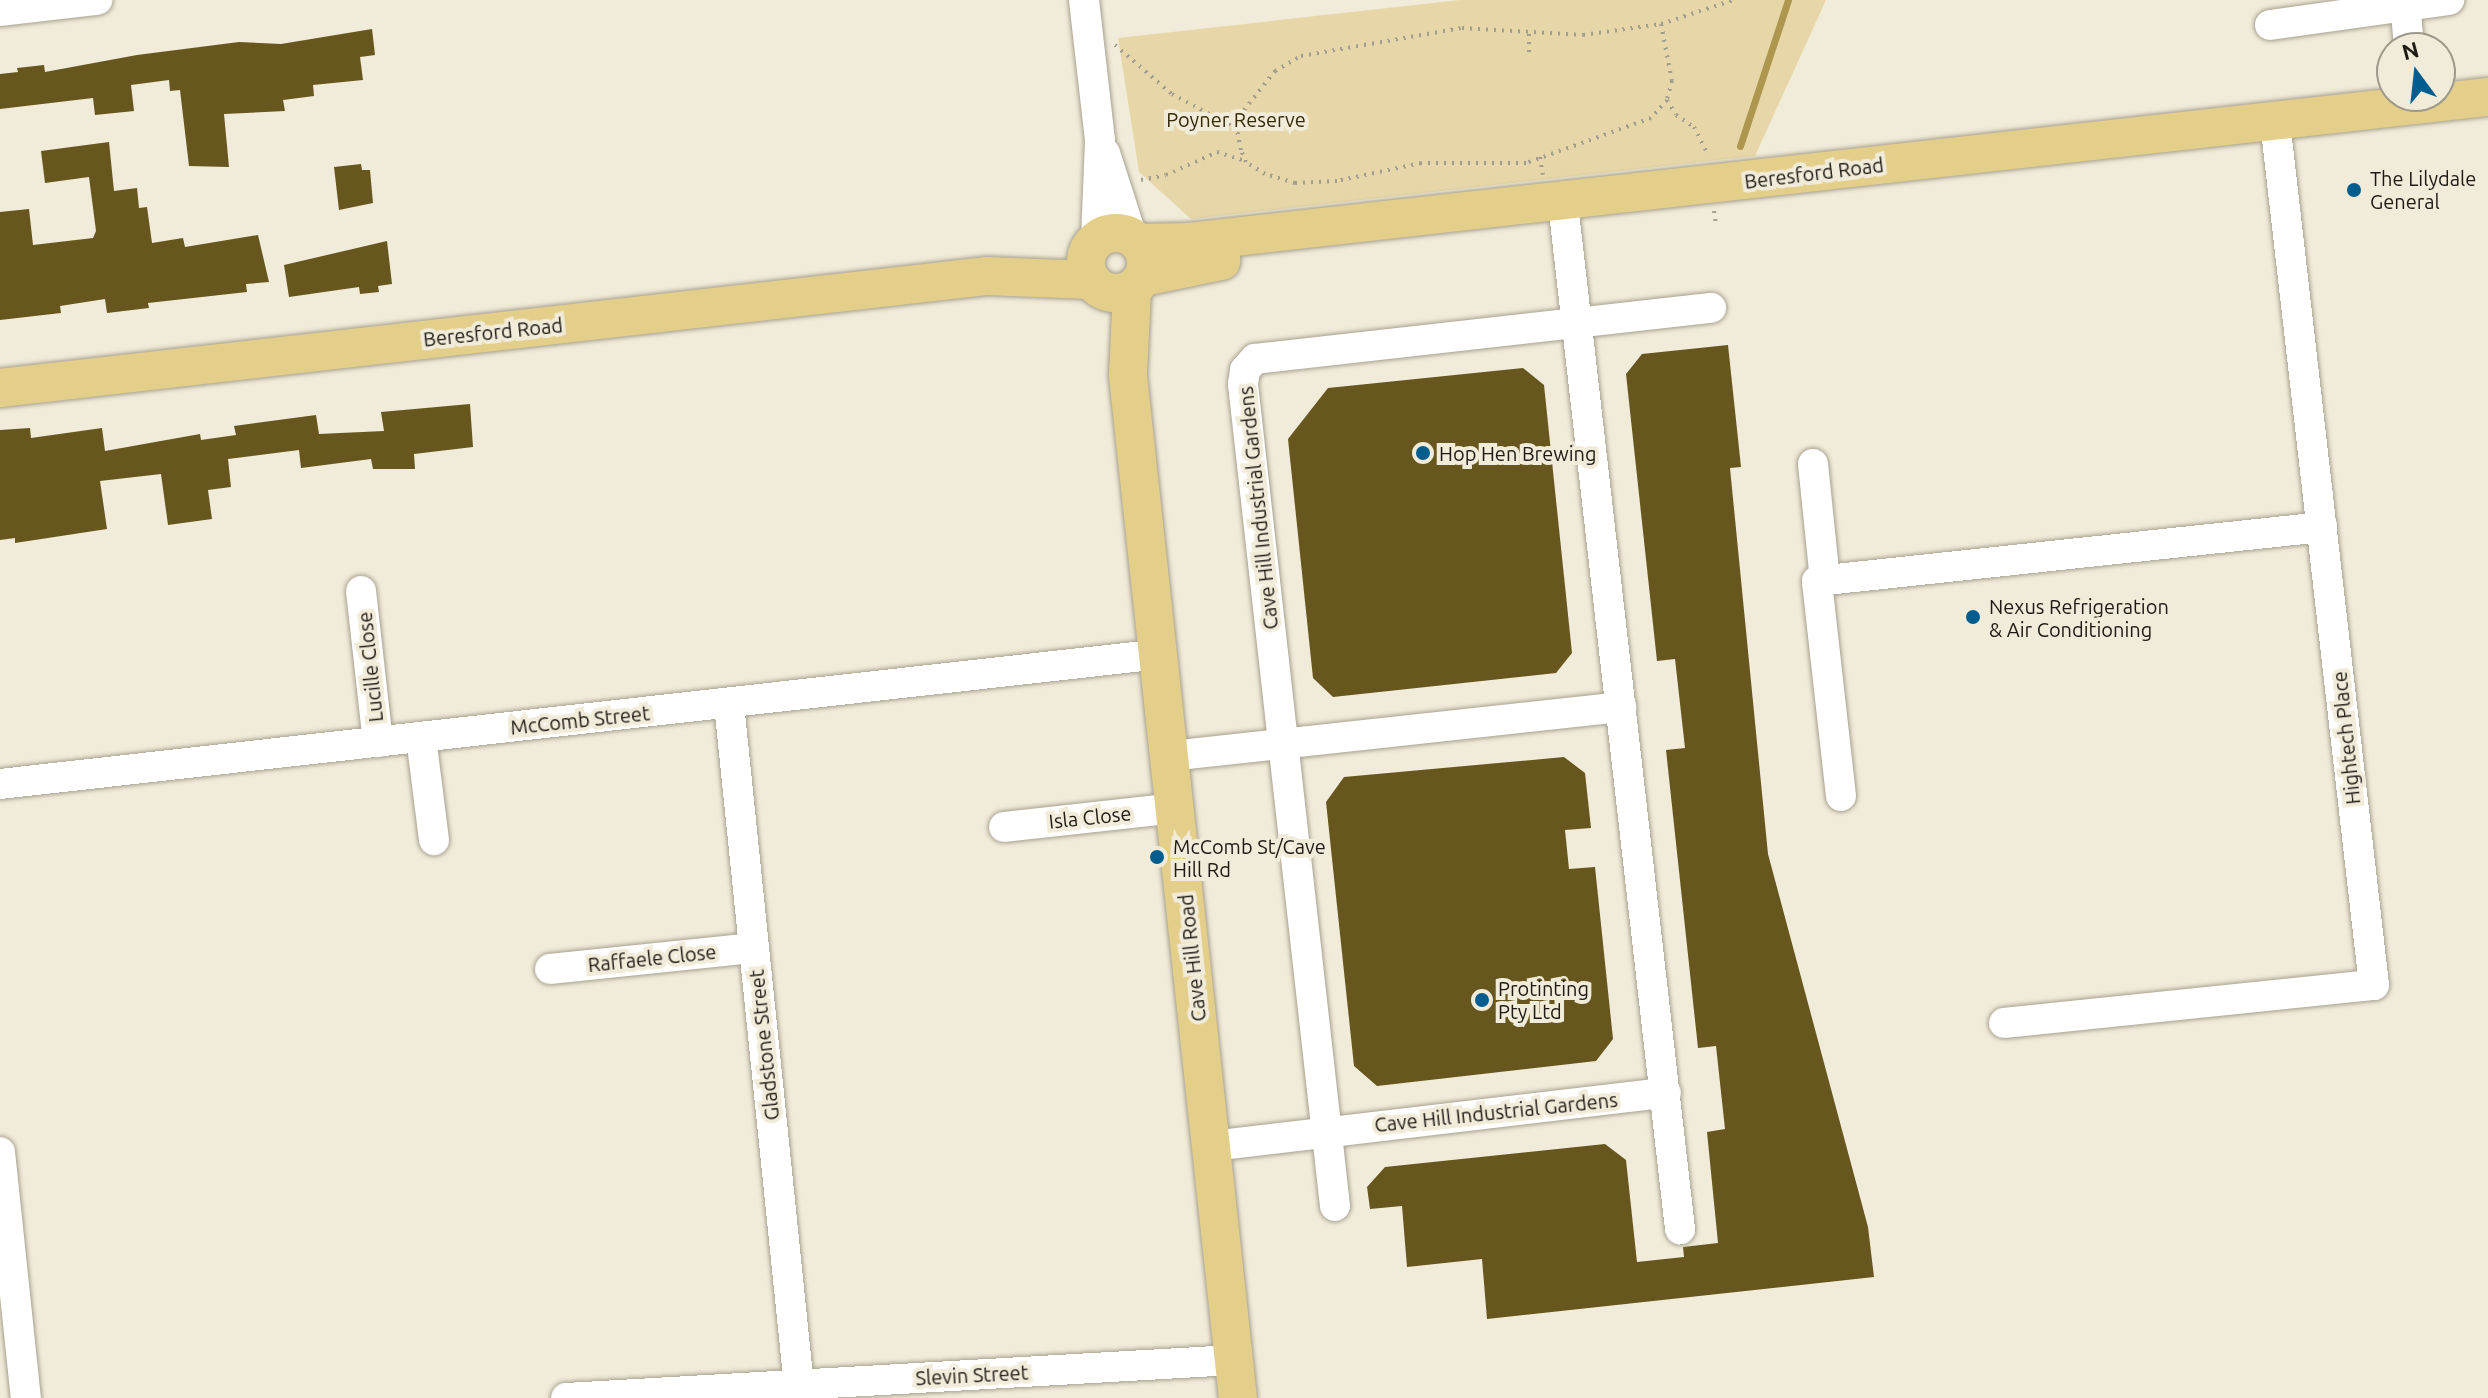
<!DOCTYPE html>
<style>
body{margin:0}
#map{position:relative;width:2488px;height:1398px;overflow:hidden;background:#f1ebd9;font-family:Ubuntu,sans-serif}
div>[style]{position:absolute}
.green>*{inset:0;background:#e7d7a8}
.stream>*{height:7px;margin:-3.5px;padding:0 3.5px;transform-origin:3.5px;border-radius:3.5px;background:#ad964e}
.building>*{inset:0;background:#68561f}
.path>*{height:4px;margin-top:-2px;transform-origin:0;background:repeating-linear-gradient(90deg,#a29d8f 0 2px,transparent 0 8px)}
.roads{filter:drop-shadow(0 0 2px #a7a190) drop-shadow(0 0 2px #a7a190)}
.minor>*{height:30px;margin:-15px;padding:0 15px;transform-origin:15px;border-radius:15px;background:#fff}
.major>*{height:38px;margin:-19px;padding:0 19px;transform-origin:19px;border-radius:19px;background:#e4cf8a}
.major>.ring{margin:-19px;padding:0;box-sizing:content-box;background:none;border:38px solid #e4cf8a;border-radius:50%}
.dots>*{width:22px;height:22px;translate:-50% -50%;box-sizing:border-box;border:4px solid #f1ebd9;border-radius:50%}
span{translate:-50% -50%;white-space:nowrap;text-align:center;line-height:1.15;-webkit-text-stroke:8px #f1ebd9;paint-order:stroke}
.park-label{font-size:20px;color:#352b0a}
.street-label{font-size:20px;color:#1d1b14}
.poi-label{font-size:20px;color:#1d1b14}
.left{translate:0 -50%;text-align:left}
.north{position:absolute;left:2376px;top:32px;width:80px;height:80px;box-sizing:border-box;background:#f1ebd9;border:2px solid #9c988a;border-radius:50%;rotate:345deg;font-size:22px;font-weight:700;line-height:32px;text-align:center;color:#1d1b14}
.north::after{content:'';display:block;margin:auto;width:28px;height:36px;background:#005d8d;clip-path:polygon(50% 0,100% 100%,50% 72%,0 100%)}
</style>
<div id="map">
<div class="green">
<div style="clip-path:polygon(1460px 0,1826px 0,1755px 156px,1191px 219px,1139px 172px,1118px 38px)"></div>
</div>
<div class="stream">
<div style="left:1740px;top:146px;width:154px;rotate:-71.8deg"></div>
</div>
<div class="building">
<div style="clip-path:polygon(372px 29px,375px 55px,360px 57px,363px 80px,313px 85px,314px 96px,283px 100px,285px 111px,224px 114px,229px 167px,189px 166px,180px 90px,170px 91px,169px 80px,131px 85px,134px 111px,95px 115px,93px 98px,0 109px,0 74px,18px 72px,17px 68px,44px 65px,45px 72px,137px 55px,239px 42px,281px 44px)"></div>
<div style="clip-path:polygon(109px 142px,114px 191px,137px 188px,139px 208px,147px 207px,152px 243px,183px 238px,185px 247px,258px 235px,269px 282px,246px 284px,247px 292px,148px 303px,149px 308px,107px 313px,105px 299px,60px 306px,61px 313px,0 320px,0 212px,29px 209px,33px 245px,93px 238px,96px 231px,89px 177px,45px 183px,41px 151px)"></div>
<div style="clip-path:polygon(361px 164px,362px 170px,370px 170px,373px 203px,339px 210px,334px 167px)"></div>
<div style="clip-path:polygon(387px 241px,392px 284px,378px 286px,379px 292px,360px 294px,359px 287px,289px 297px,284px 265px)"></div>
<div style="clip-path:polygon(1728px 345px,1741px 467px,1730px 468px,1768px 854px,1868px 1227px,1874px 1277px,1487px 1319px,1482px 1259px,1407px 1267px,1402px 1206px,1370px 1209px,1367px 1187px,1385px 1167px,1605px 1144px,1626px 1160px,1637px 1262px,1684px 1257px,1683px 1247px,1718px 1243px,1707px 1132px,1725px 1129px,1716px 1046px,1698px 1048px,1666px 750px,1685px 748px,1675px 659px,1657px 661px,1626px 374px,1642px 354px)"></div>
<div style="clip-path:polygon(1523px 368px,1544px 385px,1572px 653px,1556px 673px,1333px 697px,1313px 678px,1288px 439px,1328px 388px)"></div>
<div style="clip-path:polygon(470px 404px,473px 447px,414px 454px,415px 469px,373px 469px,371px 459px,301px 468px,299px 450px,228px 459px,231px 487px,208px 490px,212px 519px,168px 525px,161px 474px,100px 481px,107px 529px,15px 543px,15px 538px,0 540px,0 430px,30px 428px,31px 438px,102px 428px,105px 451px,200px 434px,201px 440px,236px 435px,234px 426px,316px 415px,319px 434px,384px 431px,381px 412px)"></div>
<div style="clip-path:polygon(1564px 757px,1585px 773px,1591px 828px,1565px 830px,1569px 869px,1595px 867px,1613px 1039px,1596px 1061px,1377px 1086px,1354px 1066px,1326px 802px,1344px 777px)"></div>
</div>
<div class="path">
<div style="left:1661px;top:24px;width:58px;rotate:79.1deg"></div>
<div style="left:1672px;top:81px;width:20px;rotate:105deg"></div>
<div style="left:1667px;top:100px;width:24px;rotate:132deg"></div>
<div style="left:1651px;top:118px;width:133px;rotate:160.2deg"></div>
<div style="left:1526px;top:163px;width:105px;rotate:180deg"></div>
<div style="left:1421px;top:163px;width:86px;rotate:167.9deg"></div>
<div style="left:1337px;top:181px;width:42px;rotate:177.3deg"></div>
<div style="left:1295px;top:183px;width:31px;rotate:-163deg"></div>
<div style="left:1265px;top:174px;width:22px;rotate:-148deg"></div>
<div style="left:1246px;top:162px;width:13px;rotate:-113deg"></div>
<div style="left:1241px;top:150px;width:21px;rotate:-101deg"></div>
<div style="left:1237px;top:129px;width:20px;rotate:-70deg"></div>
<div style="left:1244px;top:110px;width:50px;rotate:-51.5deg"></div>
<div style="left:1275px;top:71px;width:30px;rotate:-30deg"></div>
<div style="left:1301px;top:56px;width:163px;rotate:-9.9deg"></div>
<div style="left:1462px;top:28px;width:121px;rotate:3.3deg"></div>
<div style="left:1583px;top:35px;width:79px;rotate:-8deg"></div>
<div style="left:1661px;top:24px;width:76px;rotate:-18.4deg"></div>
<div style="left:1529px;top:34px;width:21px;rotate:90deg"></div>
<div style="left:1115px;top:45px;width:75px;rotate:40.7deg"></div>
<div style="left:1172px;top:94px;width:74px;rotate:28.3deg"></div>
<div style="left:1667px;top:100px;width:17px;rotate:59deg"></div>
<div style="left:1676px;top:115px;width:22px;rotate:34deg"></div>
<div style="left:1694px;top:127px;width:31px;rotate:63deg"></div>
<div style="left:1540px;top:157px;width:18px;rotate:81deg"></div>
<div style="left:1141px;top:180px;width:25px;rotate:-11deg"></div>
<div style="left:1166px;top:175px;width:56px;rotate:-24.3deg"></div>
<div style="left:1217px;top:152px;width:28px;rotate:18deg"></div>
<div style="left:1714px;top:211px;width:14px;rotate:82deg"></div>
</div>
<div class="roads">
<div class="minor">
<div style="left:1084px;top:0;width:141px;rotate:83.5deg"></div>
<div style="left:1100px;top:140px;width:101px;rotate:92.3deg"></div>
<div style="left:2405px;top:0;width:48px;rotate:85.2deg"></div>
<div style="left:0;top:11px;width:98px;rotate:-6.5deg"></div>
<div style="left:2270px;top:25px;width:181px;rotate:-8deg"></div>
<div style="left:1105px;top:153px;width:88px;rotate:72.2deg"></div>
<div style="left:1565px;top:221px;width:1015px;rotate:83.49deg"></div>
<div style="left:1813px;top:464px;width:117px;rotate:84.1deg"></div>
<div style="left:361px;top:591px;width:152px;rotate:83.6deg"></div>
<div style="left:729px;top:704px;width:686px;rotate:84.14deg"></div>
<div style="left:421px;top:737px;width:104px;rotate:82.8deg"></div>
<div style="left:1170px;top:756px;width:454px;rotate:-6.2deg"></div>
<div style="left:0;top:784px;width:1167px;rotate:-6.39deg"></div>
<div style="left:1841px;top:796px;width:216px;rotate:-96.4deg"></div>
<div style="left:1817px;top:581px;width:508px;rotate:-6.1deg"></div>
<div style="left:1004px;top:827px;width:172px;rotate:-6.3deg"></div>
<div style="left:550px;top:969px;width:205px;rotate:-5.9deg"></div>
<div style="left:2004px;top:1023px;width:372px;rotate:-5.9deg"></div>
<div style="left:2374px;top:985px;width:870px;rotate:-96.54deg"></div>
<div style="left:1212px;top:1146px;width:457px;rotate:-6.7deg"></div>
<div style="left:0;top:1152px;width:247px;rotate:84deg"></div>
<div style="left:1335px;top:1206px;width:827px;rotate:-96.39deg"></div>
<div style="left:1243px;top:384px;width:14px;rotate:-82deg"></div>
<div style="left:1245px;top:370px;width:15px;rotate:-48deg"></div>
<div style="left:1255px;top:359px;width:459px;rotate:-6.4deg"></div>
<div style="left:566px;top:1398px;width:669px;rotate:-3.26deg"></div>
</div>
<div class="major">
<div class="ring" style="left:1086px;top:233px;width:22px;height:22px"></div>
<div style="left:1139px;top:243px;width:50px;rotate:-1.1deg"></div>
<div style="left:1189px;top:242px;width:1307px;rotate:-6.37deg"></div>
<div style="left:1144px;top:277px;width:79px;rotate:-11.7deg"></div>
<div style="left:1132px;top:290px;width:86px;rotate:92.7deg"></div>
<div style="left:1128px;top:376px;width:1028px;rotate:83.86deg"></div>
<div style="left:0;top:388px;width:992px;rotate:-6.48deg"></div>
<div style="left:986px;top:276px;width:105px;rotate:2.2deg"></div>
</div>
</div>
<div class="dots">
<div style="left:2354px;top:190px;background:#005d8d"></div>
<div style="left:1423px;top:453px;background:#005d8d"></div>
<div style="left:1973px;top:617px;background:#005d8d"></div>
<div style="left:1157px;top:857px;background:#005d8d"></div>
<div style="left:1482px;top:1000px;background:#005d8d"></div>
</div>
<div class="park-label">
<span style="left:1236px;top:119px">Poyner Reserve</span>
</div>
<div class="street-label">
<span style="left:1814px;top:173px;rotate:-7deg">Beresford Road</span>
<span style="left:493px;top:332px;rotate:-6deg">Beresford Road</span>
<span style="left:1258px;top:508px;rotate:-96deg">Cave Hill Industrial Gardens</span>
<span style="left:370px;top:667px;rotate:-96deg">Lucille Close</span>
<span style="left:580px;top:720px;rotate:-6deg">McComb Street</span>
<span style="left:2346px;top:738px;rotate:-96deg">Hightech Place</span>
<span style="left:1090px;top:817px;rotate:-6deg">Isla Close</span>
<span style="left:652px;top:958px;rotate:-6deg">Raffaele Close</span>
<span style="left:1192px;top:958px;rotate:-96deg">Cave Hill Road</span>
<span style="left:764px;top:1045px;rotate:-96deg">Gladstone Street</span>
<span style="left:1496px;top:1112px;rotate:-6deg">Cave Hill Industrial Gardens</span>
<span style="left:972px;top:1375px;rotate:-3deg">Slevin Street</span>
</div>
<div class="poi-label">
<span class="left" style="left:2370px;top:190px">The Lilydale<br>General</span>
<span class="left" style="left:1439px;top:453px">Hop Hen Brewing</span>
<span class="left" style="left:1989px;top:618px">Nexus Refrigeration<br>&amp; Air Conditioning</span>
<span class="left" style="left:1173px;top:858px">McComb St/Cave<br>Hill Rd</span>
<span class="left" style="left:1498px;top:1000px">Protinting<br>Pty Ltd</span>
</div>
<div class="north">N</div>
</div>
